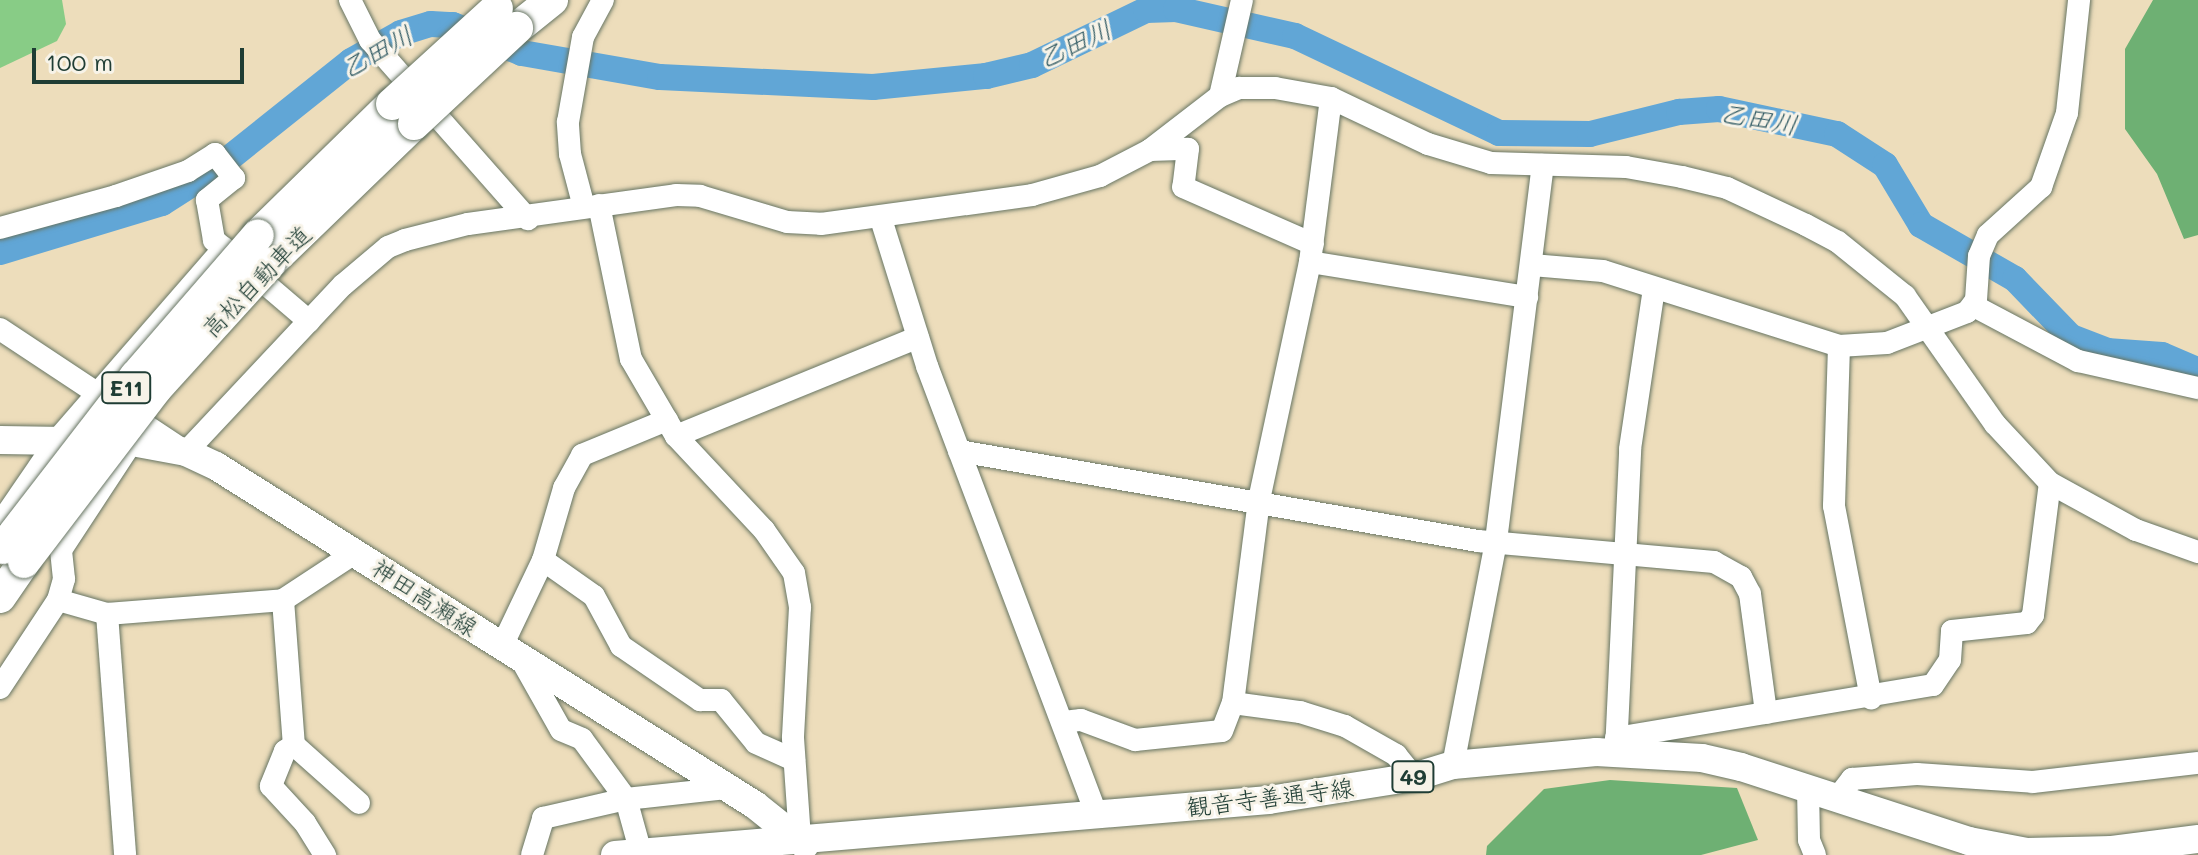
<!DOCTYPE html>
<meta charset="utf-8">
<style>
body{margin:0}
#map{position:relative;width:2198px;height:855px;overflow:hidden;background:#edddbb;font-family:Mali,"Klee One",sans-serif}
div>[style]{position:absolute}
.green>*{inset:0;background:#88cc86}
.forest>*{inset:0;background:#6eb073}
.river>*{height:26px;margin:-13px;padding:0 13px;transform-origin:13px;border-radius:13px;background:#61a6d6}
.roads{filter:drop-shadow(0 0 2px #677563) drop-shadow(0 0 2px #677563)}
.minor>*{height:22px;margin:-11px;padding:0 11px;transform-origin:11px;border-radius:11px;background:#fff}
.major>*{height:28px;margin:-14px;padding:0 14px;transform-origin:14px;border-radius:14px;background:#fff}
.highway>*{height:32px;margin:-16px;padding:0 16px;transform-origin:16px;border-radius:16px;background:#fff}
.bridges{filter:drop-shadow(0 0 2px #677563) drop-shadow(0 0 2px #677563)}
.highway-bridge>*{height:32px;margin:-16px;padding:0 16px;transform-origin:16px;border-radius:16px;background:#fff}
span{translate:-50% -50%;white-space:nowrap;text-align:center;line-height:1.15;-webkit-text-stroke:6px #f7f3e8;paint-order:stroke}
.shield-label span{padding:2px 6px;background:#f7f3e8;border:2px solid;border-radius:6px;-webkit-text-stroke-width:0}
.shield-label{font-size:22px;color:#1f3d34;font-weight:700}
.street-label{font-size:24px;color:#1f3d34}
.water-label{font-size:26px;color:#335c65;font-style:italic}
.scale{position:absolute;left:32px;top:48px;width:212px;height:36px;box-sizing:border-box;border:4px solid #1f3d34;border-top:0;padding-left:10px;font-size:24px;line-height:28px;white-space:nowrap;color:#1f3d34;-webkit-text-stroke:6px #f7f3e8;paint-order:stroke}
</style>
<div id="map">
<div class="green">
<div style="clip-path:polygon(0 0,62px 0,66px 24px,57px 41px,0 68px)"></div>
</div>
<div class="forest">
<div style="clip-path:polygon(2153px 0,2198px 0,2198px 235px,2184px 239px,2157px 174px,2125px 129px,2125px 49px)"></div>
<div style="clip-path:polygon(1610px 780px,1737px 788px,1758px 840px,1701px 855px,1486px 855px,1487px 846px,1544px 789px)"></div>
</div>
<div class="river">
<div style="left:0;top:252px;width:169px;rotate:-16.8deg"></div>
<div style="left:162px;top:203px;width:65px;rotate:-32.5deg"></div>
<div style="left:217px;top:168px;width:171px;rotate:-38.6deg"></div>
<div style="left:351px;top:61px;width:57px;rotate:-29.2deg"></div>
<div style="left:401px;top:33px;width:31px;rotate:-17deg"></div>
<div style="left:431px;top:24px;width:22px;rotate:3deg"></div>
<div style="left:453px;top:25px;width:74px;rotate:22.1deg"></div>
<div style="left:522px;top:53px;width:140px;rotate:9.9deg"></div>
<div style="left:660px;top:77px;width:213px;rotate:2.7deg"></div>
<div style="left:873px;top:87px;width:114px;rotate:-5.6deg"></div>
<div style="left:986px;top:76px;width:47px;rotate:-13.4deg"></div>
<div style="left:1032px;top:65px;width:127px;rotate:-25.8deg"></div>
<div style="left:1146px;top:10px;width:30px;rotate:-2deg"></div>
<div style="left:1176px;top:9px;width:122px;rotate:12.8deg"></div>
<div style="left:1295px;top:36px;width:226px;rotate:25.4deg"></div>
<div style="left:1499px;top:133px;width:91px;rotate:0.6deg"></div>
<div style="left:1590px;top:134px;width:92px;rotate:-13.9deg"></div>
<div style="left:1679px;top:112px;width:40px;rotate:-4.3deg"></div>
<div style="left:1719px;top:109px;width:121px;rotate:12deg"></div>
<div style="left:1837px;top:134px;width:57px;rotate:32.9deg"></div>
<div style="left:1885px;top:165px;width:70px;rotate:59deg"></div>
<div style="left:1921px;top:225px;width:108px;rotate:29.9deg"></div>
<div style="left:2015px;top:279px;width:81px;rotate:46deg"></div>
<div style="left:2071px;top:337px;width:39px;rotate:21deg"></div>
<div style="left:2107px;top:351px;width:55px;rotate:4.2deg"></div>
<div style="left:2162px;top:355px;width:39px;rotate:23deg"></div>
</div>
<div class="roads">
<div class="minor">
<div style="left:350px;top:0;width:45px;rotate:63.4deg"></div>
<div style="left:370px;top:40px;width:239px;rotate:48.6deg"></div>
<div style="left:1220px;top:96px;width:98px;rotate:-77.1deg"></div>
<div style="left:1150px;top:150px;width:38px;rotate:-2deg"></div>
<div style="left:1188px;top:149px;width:38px;rotate:97deg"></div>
<div style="left:1183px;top:187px;width:142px;rotate:23.7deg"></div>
<div style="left:599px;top:205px;width:157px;rotate:78.3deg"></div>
<div style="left:631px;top:359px;width:89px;rotate:59.7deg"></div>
<div style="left:676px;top:436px;width:129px;rotate:46.9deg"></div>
<div style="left:764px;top:530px;width:52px;rotate:55.1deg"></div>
<div style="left:794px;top:573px;width:35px;rotate:80deg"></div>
<div style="left:800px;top:607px;width:131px;rotate:93.1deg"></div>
<div style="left:793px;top:738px;width:101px;rotate:86deg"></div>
<div style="left:584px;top:207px;width:55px;rotate:-104.8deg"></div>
<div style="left:570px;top:154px;width:32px;rotate:-94deg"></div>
<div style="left:568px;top:122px;width:86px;rotate:-80deg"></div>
<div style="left:583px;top:37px;width:42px;rotate:-61.6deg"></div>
<div style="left:881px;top:219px;width:154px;rotate:72.6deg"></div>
<div style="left:927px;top:366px;width:482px;rotate:69.3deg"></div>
<div style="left:0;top:228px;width:120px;rotate:-15.4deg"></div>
<div style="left:116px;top:196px;width:76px;rotate:-19.1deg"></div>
<div style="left:188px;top:171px;width:32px;rotate:-32deg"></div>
<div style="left:215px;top:154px;width:31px;rotate:52deg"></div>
<div style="left:234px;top:178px;width:35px;rotate:141deg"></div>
<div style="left:207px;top:200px;width:41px;rotate:80.1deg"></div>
<div style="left:214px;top:240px;width:125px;rotate:40.5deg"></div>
<div style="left:1310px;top:262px;width:220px;rotate:9.2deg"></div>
<div style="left:1532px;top:265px;width:71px;rotate:4.8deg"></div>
<div style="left:1603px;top:271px;width:248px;rotate:17.6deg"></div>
<div style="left:1839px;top:346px;width:48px;rotate:-3.6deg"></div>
<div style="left:1887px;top:343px;width:86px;rotate:-21.2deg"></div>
<div style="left:1967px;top:312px;width:15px;rotate:-53deg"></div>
<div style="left:1976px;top:300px;width:44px;rotate:-86.1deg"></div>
<div style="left:1979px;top:256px;width:23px;rotate:-67deg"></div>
<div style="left:1988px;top:235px;width:72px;rotate:-42.2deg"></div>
<div style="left:2041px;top:187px;width:78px;rotate:-70.6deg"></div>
<div style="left:2067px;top:113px;width:114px;rotate:-83.9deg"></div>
<div style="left:1974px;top:306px;width:118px;rotate:27.9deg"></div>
<div style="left:2078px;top:361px;width:123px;rotate:12.7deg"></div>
<div style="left:0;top:329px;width:223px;rotate:33.5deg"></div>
<div style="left:186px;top:452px;width:229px;rotate:-46.8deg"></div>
<div style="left:343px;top:285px;width:59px;rotate:-40.2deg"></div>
<div style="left:388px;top:247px;width:18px;rotate:-22deg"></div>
<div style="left:405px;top:240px;width:65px;rotate:-14.3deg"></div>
<div style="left:468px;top:224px;width:210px;rotate:-7.9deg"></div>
<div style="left:676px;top:195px;width:24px;rotate:2deg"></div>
<div style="left:700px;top:196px;width:91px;rotate:16.6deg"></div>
<div style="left:787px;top:222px;width:34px;rotate:3deg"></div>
<div style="left:821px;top:224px;width:213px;rotate:-7.8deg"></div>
<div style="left:1032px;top:195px;width:71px;rotate:-15.6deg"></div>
<div style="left:1100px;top:176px;width:56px;rotate:-27.5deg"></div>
<div style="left:1150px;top:150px;width:88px;rotate:-37.6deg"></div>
<div style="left:1220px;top:96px;width:21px;rotate:-23deg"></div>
<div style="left:1239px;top:88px;width:36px"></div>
<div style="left:1275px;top:88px;width:57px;rotate:10.1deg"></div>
<div style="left:1331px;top:98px;width:107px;rotate:25.4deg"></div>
<div style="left:1428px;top:144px;width:66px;rotate:16.8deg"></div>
<div style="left:1491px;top:163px;width:135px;rotate:1.7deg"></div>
<div style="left:1626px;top:167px;width:57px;rotate:10.1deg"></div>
<div style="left:1682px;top:177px;width:46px;rotate:13.7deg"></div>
<div style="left:1727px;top:188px;width:87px;rotate:25.1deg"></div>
<div style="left:1806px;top:225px;width:36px;rotate:28deg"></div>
<div style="left:1838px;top:242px;width:86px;rotate:38.9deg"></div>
<div style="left:1905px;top:296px;width:156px;rotate:54.9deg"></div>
<div style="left:1995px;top:424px;width:81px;rotate:47deg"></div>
<div style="left:2050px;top:483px;width:98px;rotate:28.7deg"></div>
<div style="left:2136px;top:530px;width:66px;rotate:19.5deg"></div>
<div style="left:1839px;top:346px;width:160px;rotate:91.8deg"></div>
<div style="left:1834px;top:506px;width:196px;rotate:79.1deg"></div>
<div style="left:676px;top:436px;width:261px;rotate:-22.2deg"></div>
<div style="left:959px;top:451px;width:527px;rotate:9.84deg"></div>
<div style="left:1478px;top:541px;width:237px;rotate:5.1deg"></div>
<div style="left:1714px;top:562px;width:31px;rotate:29deg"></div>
<div style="left:1741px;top:577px;width:19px;rotate:62deg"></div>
<div style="left:1750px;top:594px;width:120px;rotate:82.3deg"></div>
<div style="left:6px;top:515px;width:92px;rotate:-55.6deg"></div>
<div style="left:58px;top:439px;width:253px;rotate:-49deg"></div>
<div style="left:543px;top:560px;width:62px;rotate:35.2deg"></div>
<div style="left:594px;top:596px;width:57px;rotate:61.6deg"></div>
<div style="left:621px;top:646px;width:96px;rotate:34.4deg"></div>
<div style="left:700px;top:700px;width:21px"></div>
<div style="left:721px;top:700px;width:55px;rotate:50.9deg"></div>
<div style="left:756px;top:743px;width:42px;rotate:24.1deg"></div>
<div style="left:58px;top:600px;width:51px;rotate:15.9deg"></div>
<div style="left:107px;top:614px;width:177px;rotate:-4.5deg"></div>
<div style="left:283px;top:600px;width:87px;rotate:-33.3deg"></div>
<div style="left:283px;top:600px;width:145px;rotate:85.7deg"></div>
<div style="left:294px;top:745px;width:11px;rotate:146deg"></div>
<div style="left:285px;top:751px;width:38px;rotate:112deg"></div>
<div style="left:271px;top:786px;width:50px;rotate:47.4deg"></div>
<div style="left:305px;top:823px;width:38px;rotate:58deg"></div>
<div style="left:107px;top:614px;width:242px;rotate:85.7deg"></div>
<div style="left:502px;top:646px;width:95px;rotate:-64.5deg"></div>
<div style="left:543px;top:560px;width:75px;rotate:-73.7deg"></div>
<div style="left:564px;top:488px;width:38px;rotate:-61deg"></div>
<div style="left:582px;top:455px;width:92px;rotate:-22.4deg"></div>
<div style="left:521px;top:659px;width:81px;rotate:60.6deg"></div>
<div style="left:561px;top:730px;width:23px;rotate:23deg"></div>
<div style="left:582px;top:739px;width:74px;rotate:53.7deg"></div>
<div style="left:626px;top:799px;width:103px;rotate:-6.2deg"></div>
<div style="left:0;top:688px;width:105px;rotate:-56.6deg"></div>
<div style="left:58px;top:600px;width:22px;rotate:-74deg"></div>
<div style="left:64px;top:579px;width:29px;rotate:-96deg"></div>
<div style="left:61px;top:550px;width:122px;rotate:-56.7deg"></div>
<div style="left:1233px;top:703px;width:68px;rotate:7.7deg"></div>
<div style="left:1300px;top:712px;width:47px;rotate:17.3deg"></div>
<div style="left:1345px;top:726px;width:59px;rotate:29.6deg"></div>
<div style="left:1396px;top:755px;width:28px;rotate:51deg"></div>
<div style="left:1064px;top:722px;width:17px;rotate:-7deg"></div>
<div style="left:1081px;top:720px;width:58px;rotate:20.3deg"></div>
<div style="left:1135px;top:740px;width:87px;rotate:-5.9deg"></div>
<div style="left:1222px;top:731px;width:30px;rotate:-69deg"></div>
<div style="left:1233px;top:703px;width:205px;rotate:-82.7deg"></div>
<div style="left:1259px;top:500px;width:243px;rotate:-77.9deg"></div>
<div style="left:1310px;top:262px;width:165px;rotate:-82.7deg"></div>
<div style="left:1616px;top:738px;width:321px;rotate:-9.5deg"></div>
<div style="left:1933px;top:685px;width:30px;rotate:-56deg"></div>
<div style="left:1950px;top:660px;width:29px;rotate:-86deg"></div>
<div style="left:1952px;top:631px;width:75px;rotate:-6.1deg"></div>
<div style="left:2027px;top:623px;width:10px;rotate:-53deg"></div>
<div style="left:2033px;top:615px;width:133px;rotate:-82.7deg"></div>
<div style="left:294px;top:745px;width:87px;rotate:41.7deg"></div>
<div style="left:1616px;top:751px;width:302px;rotate:-87.3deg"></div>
<div style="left:1630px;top:449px;width:162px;rotate:-81.5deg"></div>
<div style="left:1453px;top:765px;width:228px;rotate:-79.1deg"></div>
<div style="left:1496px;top:541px;width:379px;rotate:-82.9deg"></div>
<div style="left:1808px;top:788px;width:52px;rotate:88.9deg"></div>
<div style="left:1809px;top:840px;width:16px;rotate:68deg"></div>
<div style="left:1838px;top:797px;width:23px;rotate:-52deg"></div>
<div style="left:1852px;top:779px;width:65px;rotate:-4.4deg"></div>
<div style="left:1917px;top:774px;width:116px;rotate:3.9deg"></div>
<div style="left:2033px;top:782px;width:166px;rotate:-6.6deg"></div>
<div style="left:532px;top:855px;width:39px;rotate:-73deg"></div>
<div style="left:543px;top:818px;width:85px;rotate:-12.9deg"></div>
<div style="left:626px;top:799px;width:56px;rotate:74.5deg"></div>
</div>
<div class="major">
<div style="left:0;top:440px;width:132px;rotate:0.9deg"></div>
<div style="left:132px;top:442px;width:55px;rotate:10.5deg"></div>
<div style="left:186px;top:452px;width:33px;rotate:25deg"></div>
<div style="left:216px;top:466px;width:637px;rotate:32.17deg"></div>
<div style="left:755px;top:805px;width:64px;rotate:38.7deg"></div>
<div style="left:615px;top:855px;width:656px;rotate:-4.81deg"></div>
<div style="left:1269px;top:800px;width:147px;rotate:-9deg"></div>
<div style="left:1414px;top:777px;width:41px;rotate:-17.1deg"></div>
<div style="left:1453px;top:765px;width:144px;rotate:-5.2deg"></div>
<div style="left:1596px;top:752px;width:106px;rotate:3.2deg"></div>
<div style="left:1702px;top:758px;width:40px;rotate:13deg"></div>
<div style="left:1741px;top:767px;width:240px;rotate:18deg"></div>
<div style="left:1969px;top:841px;width:59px;rotate:10.7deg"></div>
<div style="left:2027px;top:852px;width:85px;rotate:-1.3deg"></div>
<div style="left:2112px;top:850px;width:87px;rotate:-7.3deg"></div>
</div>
<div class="highway">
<div style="left:517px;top:28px;width:45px;rotate:-38.7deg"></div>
<div style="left:258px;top:235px;width:187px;rotate:-44.4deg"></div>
<div style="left:270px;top:263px;width:200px;rotate:-44deg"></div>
<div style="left:0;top:597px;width:42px;rotate:-55.6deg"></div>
</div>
</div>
<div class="bridges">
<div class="highway-bridge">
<div style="left:392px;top:104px;width:142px;rotate:-42.4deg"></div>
<div style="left:414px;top:124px;width:141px;rotate:-43deg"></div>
<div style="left:3px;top:548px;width:217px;rotate:-52.3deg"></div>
<div style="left:136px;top:376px;width:186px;rotate:-49.1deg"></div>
<div style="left:24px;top:562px;width:216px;rotate:-52.7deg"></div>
<div style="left:155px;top:390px;width:171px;rotate:-47.8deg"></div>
</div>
</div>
<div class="shield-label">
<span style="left:126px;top:388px">E11</span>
<span style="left:1413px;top:777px">49</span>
</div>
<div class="street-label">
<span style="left:256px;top:281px;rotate:-46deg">高松自動車道</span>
<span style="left:425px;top:597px;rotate:33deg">神田高瀬線</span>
<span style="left:1270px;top:797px;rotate:-7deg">観音寺善通寺線</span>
</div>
<div class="water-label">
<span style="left:1075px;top:44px;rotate:-25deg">乙田川</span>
<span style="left:377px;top:52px;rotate:-29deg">乙田川</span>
<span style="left:1759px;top:119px;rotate:10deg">乙田川</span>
</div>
<div class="scale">100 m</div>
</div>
